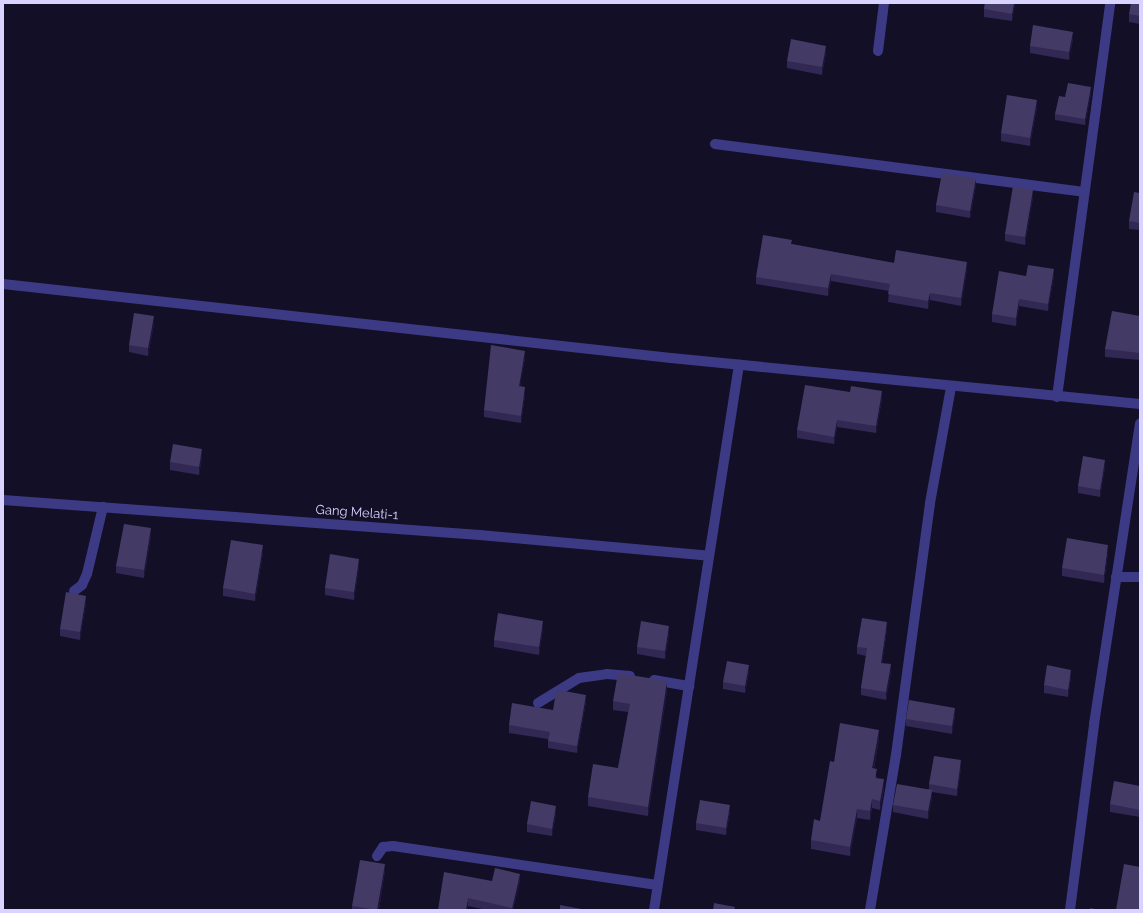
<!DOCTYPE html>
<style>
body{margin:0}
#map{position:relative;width:1143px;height:913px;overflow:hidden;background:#130f26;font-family:Raleway,sans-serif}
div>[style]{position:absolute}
.minor>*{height:10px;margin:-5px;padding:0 5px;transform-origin:5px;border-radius:5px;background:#3d3a85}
.wall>*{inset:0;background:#312854}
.shaded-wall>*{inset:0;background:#1d163a}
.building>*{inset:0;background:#433a66}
span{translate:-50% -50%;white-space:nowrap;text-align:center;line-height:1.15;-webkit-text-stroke:3px #130f26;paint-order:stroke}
.street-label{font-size:13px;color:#d9d4ff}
.frame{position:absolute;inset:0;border:4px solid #d9d4ff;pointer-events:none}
</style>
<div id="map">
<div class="minor">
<div style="left:878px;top:51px;width:48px;rotate:-82.9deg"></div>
<div style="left:715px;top:144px;width:372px;rotate:7.4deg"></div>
<div style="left:3px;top:284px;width:672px;rotate:6.32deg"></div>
<div style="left:671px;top:358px;width:471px;rotate:5.6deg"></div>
<div style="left:1057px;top:397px;width:398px;rotate:-82.3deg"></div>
<div style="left:3px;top:500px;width:478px;rotate:4.2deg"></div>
<div style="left:480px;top:535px;width:230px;rotate:5.2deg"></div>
<div style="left:1116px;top:577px;width:24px"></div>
<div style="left:74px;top:591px;width:10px;rotate:-37deg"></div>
<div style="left:82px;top:585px;width:12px;rotate:-66deg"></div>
<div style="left:87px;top:574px;width:69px;rotate:-76.6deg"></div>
<div style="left:654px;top:680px;width:36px;rotate:10deg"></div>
<div style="left:538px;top:703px;width:48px;rotate:-31.4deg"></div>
<div style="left:579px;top:678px;width:28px;rotate:-8deg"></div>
<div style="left:607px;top:674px;width:23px;rotate:5deg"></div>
<div style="left:377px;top:856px;width:11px;rotate:-56deg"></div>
<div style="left:383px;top:847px;width:10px;rotate:-6deg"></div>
<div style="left:393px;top:846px;width:267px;rotate:8.4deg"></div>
<div style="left:654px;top:910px;width:552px;rotate:-81.14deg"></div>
<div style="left:870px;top:910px;width:157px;rotate:-80.5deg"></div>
<div style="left:896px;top:755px;width:254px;rotate:-82.3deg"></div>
<div style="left:930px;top:503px;width:118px;rotate:-79.7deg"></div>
<div style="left:1070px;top:910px;width:188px;rotate:-82.6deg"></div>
<div style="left:1094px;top:724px;width:304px;rotate:-81.3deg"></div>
</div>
<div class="wall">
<div style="clip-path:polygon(985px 3px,1015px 3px,1012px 21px,984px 17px,984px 9px)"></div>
<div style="clip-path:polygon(1140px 3px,1140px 24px,1129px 22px,1129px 14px)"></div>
<div style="clip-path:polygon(1073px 39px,1069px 60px,1030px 53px,1030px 46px)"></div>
<div style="clip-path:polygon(826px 53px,822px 75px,787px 68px,787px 61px)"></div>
<div style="clip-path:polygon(1091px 93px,1085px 125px,1055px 120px,1055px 114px,1065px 97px)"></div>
<div style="clip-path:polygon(1037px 107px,1030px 146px,1001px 141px,1001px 133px)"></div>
<div style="clip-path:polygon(976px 185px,970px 218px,936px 212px,936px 205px)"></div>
<div style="clip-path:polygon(1140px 193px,1140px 230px,1129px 229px,1129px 221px)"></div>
<div style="clip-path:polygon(1033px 197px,1025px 245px,1005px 241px,1005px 234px)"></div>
<div style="clip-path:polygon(792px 244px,894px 263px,967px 270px,961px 306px,930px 300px,928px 309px,888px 302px,889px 291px,831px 281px,828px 296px,756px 284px,756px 277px)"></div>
<div style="clip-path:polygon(1026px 276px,1054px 276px,1048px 311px,1019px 306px,1016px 326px,992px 322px,992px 314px)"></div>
<div style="clip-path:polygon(1140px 316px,1140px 360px,1105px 357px,1105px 349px)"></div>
<div style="clip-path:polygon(154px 324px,148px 356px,129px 352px,129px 345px)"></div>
<div style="clip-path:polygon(525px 358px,520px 386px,525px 395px,521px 423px,484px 417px,484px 410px)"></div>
<div style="clip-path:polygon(850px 392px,882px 399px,876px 433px,837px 427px,834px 444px,797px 438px,797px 430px)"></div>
<div style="clip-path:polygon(202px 457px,199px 475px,170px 470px,170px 462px)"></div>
<div style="clip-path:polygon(1105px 467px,1100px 497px,1078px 493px,1078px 486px)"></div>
<div style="clip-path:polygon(151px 536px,144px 578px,116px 573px,116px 566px)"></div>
<div style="clip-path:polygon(263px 553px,255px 601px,223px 596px,223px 588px)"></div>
<div style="clip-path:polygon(1108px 553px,1104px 583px,1062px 576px,1062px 568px)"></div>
<div style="clip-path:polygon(359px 567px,354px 600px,325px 595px,325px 588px)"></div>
<div style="clip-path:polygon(86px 603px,80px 640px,60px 636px,60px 629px)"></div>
<div style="clip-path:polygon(543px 628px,539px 655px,494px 647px,494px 640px)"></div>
<div style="clip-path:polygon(887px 630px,882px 663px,891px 672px,886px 700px,861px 695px,861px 688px,866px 656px,857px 654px,857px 647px)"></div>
<div style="clip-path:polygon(669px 633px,665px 659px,637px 654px,637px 647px)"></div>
<div style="clip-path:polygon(749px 672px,745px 693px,723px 689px,723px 682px)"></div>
<div style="clip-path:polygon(1071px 677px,1068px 697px,1044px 693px,1044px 685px)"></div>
<div style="clip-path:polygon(667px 691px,648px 816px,588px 806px,588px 797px,618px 768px,628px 712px,613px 710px,613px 701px)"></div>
<div style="clip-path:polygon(586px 702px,577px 753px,548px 748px,548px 739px,509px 733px,509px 725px,553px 710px)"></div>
<div style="clip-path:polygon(955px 716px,952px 734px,906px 726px,906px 719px)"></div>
<div style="clip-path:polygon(879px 739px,874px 769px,877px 778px,884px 789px,880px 810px,872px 808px,870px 820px,857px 818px,850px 856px,811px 849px,811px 840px,820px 821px,834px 762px)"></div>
<div style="clip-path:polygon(961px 768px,957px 796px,932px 792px,932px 797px,928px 819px,893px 812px,893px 805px,929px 789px,929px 784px)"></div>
<div style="clip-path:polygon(1140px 786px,1140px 817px,1110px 812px,1110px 804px)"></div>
<div style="clip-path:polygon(730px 812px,726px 835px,696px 830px,696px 823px)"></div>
<div style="clip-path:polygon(556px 813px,552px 836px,527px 832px,527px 824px)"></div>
<div style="clip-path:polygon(385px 871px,379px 910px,352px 910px,352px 906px)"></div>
<div style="clip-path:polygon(492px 881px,520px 881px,513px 910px,487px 910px,468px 906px,438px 910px)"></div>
</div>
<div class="shaded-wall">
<div style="clip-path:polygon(1014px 3px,1015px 3px,1012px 21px,1012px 14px)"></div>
<div style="clip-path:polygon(1073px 32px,1073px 39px,1069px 60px,1069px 52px)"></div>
<div style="clip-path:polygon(826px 46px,826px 53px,822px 75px,822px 67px)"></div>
<div style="clip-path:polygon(1091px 87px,1091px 93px,1085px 125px,1085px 119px)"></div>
<div style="clip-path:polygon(1037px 100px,1037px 107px,1030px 146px,1030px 138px)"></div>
<div style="clip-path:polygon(976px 178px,976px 185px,970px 218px,970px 211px)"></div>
<div style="clip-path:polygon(1033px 190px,1033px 197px,1025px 245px,1025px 237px)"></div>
<div style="clip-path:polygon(967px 262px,967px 270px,961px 306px,961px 298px)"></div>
<div style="clip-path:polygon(1054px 269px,1054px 276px,1048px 311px,1048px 304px)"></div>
<div style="clip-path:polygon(831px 274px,831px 281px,828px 296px,828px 288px)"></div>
<div style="clip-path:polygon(930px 293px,930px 300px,928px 309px,928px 301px)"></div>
<div style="clip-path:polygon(1019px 299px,1019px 306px,1016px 326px,1016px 318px)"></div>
<div style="clip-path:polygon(154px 316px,154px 324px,148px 356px,148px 348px)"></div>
<div style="clip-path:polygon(525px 351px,525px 358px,519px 394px,519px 386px)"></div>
<div style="clip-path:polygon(525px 387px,525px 395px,521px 423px,521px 416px)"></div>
<div style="clip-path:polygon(882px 391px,882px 399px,876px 433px,876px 426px)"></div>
<div style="clip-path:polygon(837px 420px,837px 427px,834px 444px,834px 437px)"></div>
<div style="clip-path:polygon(202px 449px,202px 457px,199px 475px,199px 467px)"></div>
<div style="clip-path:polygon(1105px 460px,1105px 467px,1100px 497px,1100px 490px)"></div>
<div style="clip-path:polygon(151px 528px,151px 536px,144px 578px,144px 570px)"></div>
<div style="clip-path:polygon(263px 545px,263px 553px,255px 601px,255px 594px)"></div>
<div style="clip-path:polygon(1108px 545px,1108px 553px,1104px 583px,1104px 575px)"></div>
<div style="clip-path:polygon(359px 559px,359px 567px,354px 600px,354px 592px)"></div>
<div style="clip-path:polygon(86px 596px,86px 603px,80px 640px,80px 632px)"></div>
<div style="clip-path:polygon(543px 621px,543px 628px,539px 655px,539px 647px)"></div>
<div style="clip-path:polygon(887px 622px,887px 630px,881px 670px,881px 663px)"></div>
<div style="clip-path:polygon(669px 626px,669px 633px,665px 659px,665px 651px)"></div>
<div style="clip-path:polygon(891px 664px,891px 672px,886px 700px,886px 692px)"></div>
<div style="clip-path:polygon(749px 665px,749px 672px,745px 693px,745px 686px)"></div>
<div style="clip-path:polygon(1071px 670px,1071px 677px,1068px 697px,1068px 690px)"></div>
<div style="clip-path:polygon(667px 681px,667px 691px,648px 816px,648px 807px)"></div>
<div style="clip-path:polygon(586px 695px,586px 702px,577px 753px,577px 746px)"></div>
<div style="clip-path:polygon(955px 708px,955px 716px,952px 734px,952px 726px)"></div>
<div style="clip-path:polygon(879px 730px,879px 739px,872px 778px,872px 768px)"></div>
<div style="clip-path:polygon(961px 760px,961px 768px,957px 796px,957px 789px)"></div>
<div style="clip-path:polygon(884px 779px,884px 789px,880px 810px,880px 801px)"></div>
<div style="clip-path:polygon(932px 790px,932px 797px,928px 819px,928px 811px)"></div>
<div style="clip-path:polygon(872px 799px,872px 808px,870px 820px,870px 811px)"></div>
<div style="clip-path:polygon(730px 805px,730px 812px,726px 835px,726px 828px)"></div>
<div style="clip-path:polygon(556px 806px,556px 813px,552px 836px,552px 829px)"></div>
<div style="clip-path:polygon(857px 809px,857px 818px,850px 856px,850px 847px)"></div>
<div style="clip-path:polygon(385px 864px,385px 871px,379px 910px,377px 910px)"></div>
<div style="clip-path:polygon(520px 874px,520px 881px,513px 910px,512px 910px)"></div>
<div style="clip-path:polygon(468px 898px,468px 910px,466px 910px)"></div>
</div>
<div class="building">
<div style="clip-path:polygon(985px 3px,1014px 3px,1012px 14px,984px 9px)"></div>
<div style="clip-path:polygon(1131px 3px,1140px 3px,1140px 16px,1129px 14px)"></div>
<div style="clip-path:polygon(1033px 25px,1073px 32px,1069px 52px,1030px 46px)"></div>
<div style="clip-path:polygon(791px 39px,826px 46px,822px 67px,787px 61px)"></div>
<div style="clip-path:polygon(1068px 83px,1091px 87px,1085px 119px,1055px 114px,1059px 96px,1065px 97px)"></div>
<div style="clip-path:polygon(1007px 95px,1037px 100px,1030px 138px,1001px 133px)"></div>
<div style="clip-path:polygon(942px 173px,976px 178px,970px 211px,936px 205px)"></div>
<div style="clip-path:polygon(1013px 186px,1033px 190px,1025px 237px,1005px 234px)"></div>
<div style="clip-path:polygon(1134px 192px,1140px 193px,1140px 223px,1129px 221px)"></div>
<div style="clip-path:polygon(763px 235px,792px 240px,791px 244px,894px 263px,896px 250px,967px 262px,961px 298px,930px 293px,928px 301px,888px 294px,890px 284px,831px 274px,828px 288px,756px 277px)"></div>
<div style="clip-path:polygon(1028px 265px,1054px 269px,1048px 304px,1019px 299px,1016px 318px,992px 314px,999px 271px,1026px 276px)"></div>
<div style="clip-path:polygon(1112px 311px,1140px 316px,1140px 353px,1105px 349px)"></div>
<div style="clip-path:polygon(134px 313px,154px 316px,148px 348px,129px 345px)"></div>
<div style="clip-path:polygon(491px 345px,525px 351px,519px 386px,525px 387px,521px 416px,484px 410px)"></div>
<div style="clip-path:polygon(805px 385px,850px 392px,851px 386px,882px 391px,876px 426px,837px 420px,834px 437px,797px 430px)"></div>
<div style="clip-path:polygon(173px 444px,202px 449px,199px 467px,170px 462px)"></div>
<div style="clip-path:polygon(1083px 456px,1105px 460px,1100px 490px,1078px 486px)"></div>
<div style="clip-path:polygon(124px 524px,151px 528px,144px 570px,116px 566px)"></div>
<div style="clip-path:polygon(1067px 538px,1108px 545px,1104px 575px,1062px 568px)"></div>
<div style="clip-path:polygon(231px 540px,263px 545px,255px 594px,223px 588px)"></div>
<div style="clip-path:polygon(330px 554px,359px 559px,354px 592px,325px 588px)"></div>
<div style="clip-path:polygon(66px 592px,86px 596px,80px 632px,60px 629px)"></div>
<div style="clip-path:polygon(498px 613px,543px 621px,539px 647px,494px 640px)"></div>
<div style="clip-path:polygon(862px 618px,887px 622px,881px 663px,891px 664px,886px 692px,861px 688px,867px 648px,857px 647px)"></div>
<div style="clip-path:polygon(641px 621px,669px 626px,665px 651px,637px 647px)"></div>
<div style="clip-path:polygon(727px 661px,749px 665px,745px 686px,723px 682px)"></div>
<div style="clip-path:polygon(1047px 665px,1071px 670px,1068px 690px,1044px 685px)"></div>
<div style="clip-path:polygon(618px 673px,667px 681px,648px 807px,588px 797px,593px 764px,618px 768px,630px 704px,613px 701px)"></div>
<div style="clip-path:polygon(559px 690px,586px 695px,577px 746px,548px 741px,550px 732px,509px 725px,512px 703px,553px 710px,556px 692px)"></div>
<div style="clip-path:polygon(909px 700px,955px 708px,952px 726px,906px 719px)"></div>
<div style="clip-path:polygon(840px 723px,879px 730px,872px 768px,877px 769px,875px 778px,884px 779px,880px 801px,872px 799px,870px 811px,857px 809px,850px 847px,811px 840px,814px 819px,820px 821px,830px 761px,834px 762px)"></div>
<div style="clip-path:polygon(934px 756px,961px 760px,957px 789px,929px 784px)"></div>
<div style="clip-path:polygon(1114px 781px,1140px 786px,1140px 810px,1110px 804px)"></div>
<div style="clip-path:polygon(897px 784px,932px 790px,928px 811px,893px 805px)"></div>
<div style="clip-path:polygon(700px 800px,730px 805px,726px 828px,696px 823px)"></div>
<div style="clip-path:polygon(531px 801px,556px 806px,552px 829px,527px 824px)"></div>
<div style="clip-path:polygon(360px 860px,385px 864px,377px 910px,352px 906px)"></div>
<div style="clip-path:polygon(1124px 864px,1140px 867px,1140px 910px,1116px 910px)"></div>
<div style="clip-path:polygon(495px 868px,520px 874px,512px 908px,468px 898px,466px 910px,438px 910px,444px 872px,492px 881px)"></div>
<div style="clip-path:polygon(714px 903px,735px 907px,734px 910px,713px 910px)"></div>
<div style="clip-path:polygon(560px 905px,587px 910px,560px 910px)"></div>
<div style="clip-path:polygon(1090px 908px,1101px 910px,1090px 910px)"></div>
</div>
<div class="street-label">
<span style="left:357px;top:513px;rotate:4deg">Gang Melati-1</span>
</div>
<div class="frame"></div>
</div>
